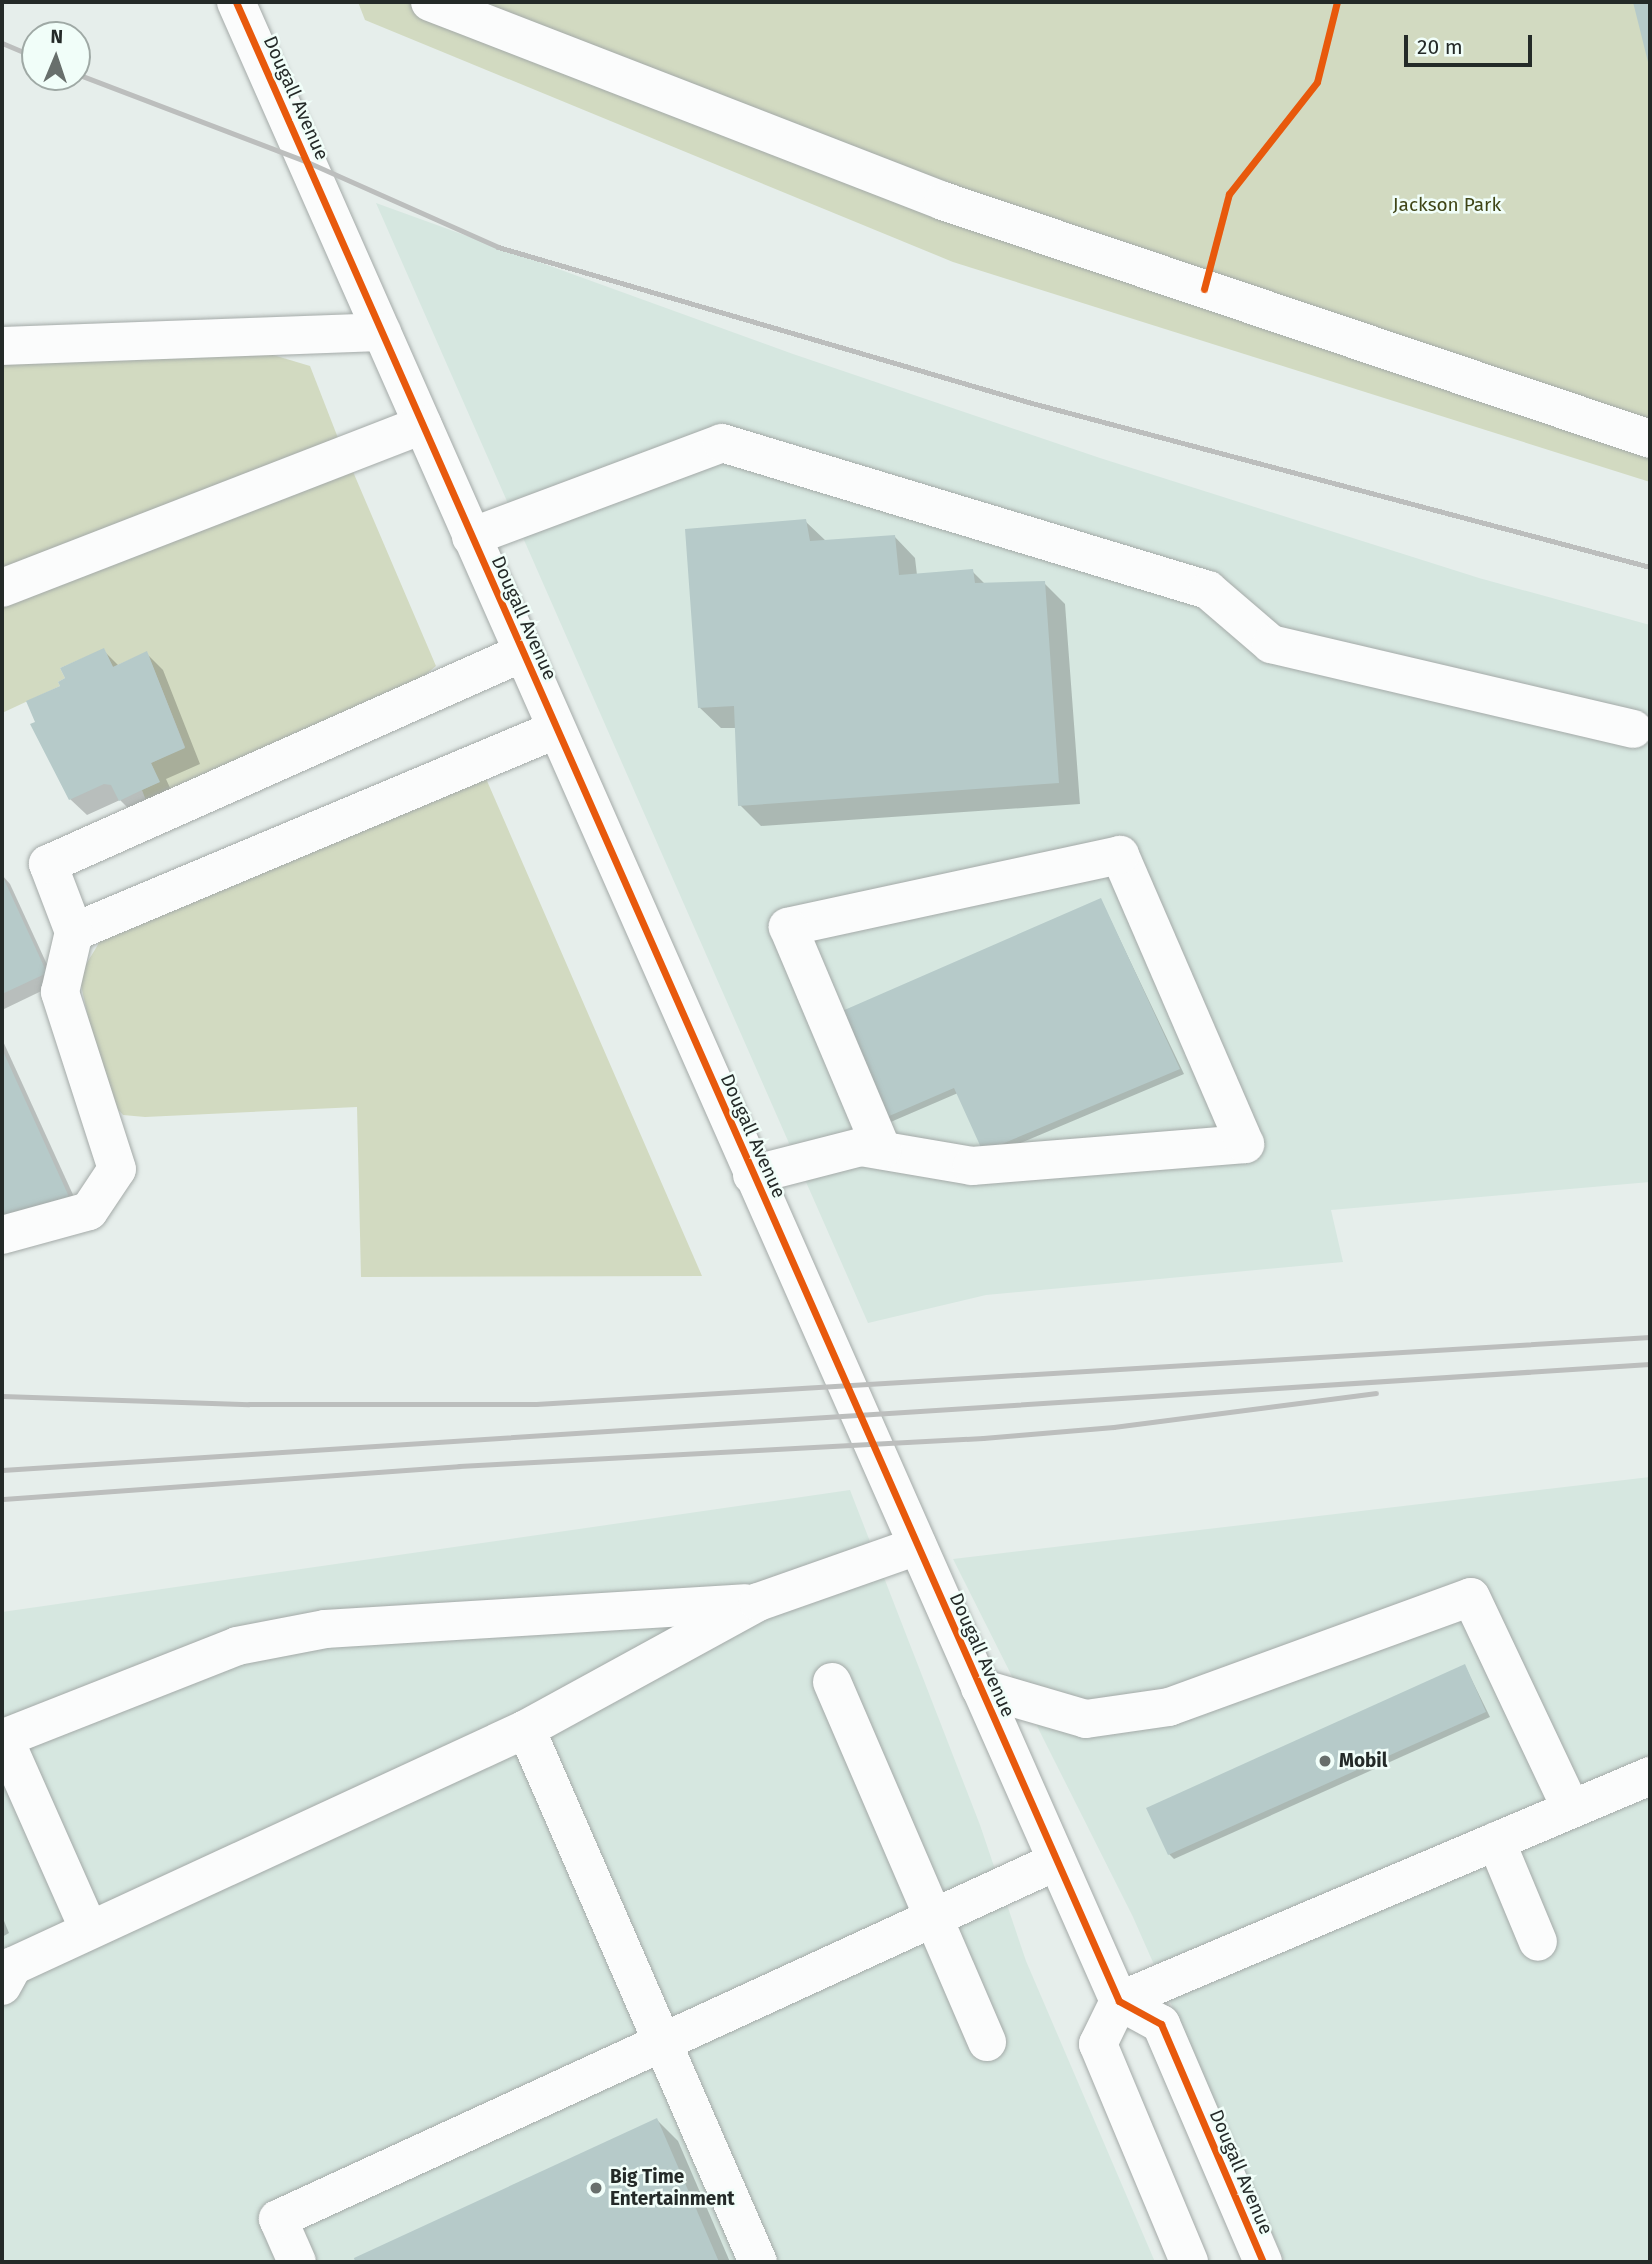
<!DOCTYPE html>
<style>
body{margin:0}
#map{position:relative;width:1652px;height:2264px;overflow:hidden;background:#e6eeeb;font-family:"Fira Sans",sans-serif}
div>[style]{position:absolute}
.built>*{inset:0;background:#d6e7e0}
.green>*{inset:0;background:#d2dac1}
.shadow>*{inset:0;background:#0003}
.building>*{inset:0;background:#b6cac9}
.roads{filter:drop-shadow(0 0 2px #a4aaa8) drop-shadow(0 0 2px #a4aaa8)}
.minor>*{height:38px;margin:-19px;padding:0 19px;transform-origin:19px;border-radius:19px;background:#fbfcfc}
.rail>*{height:5px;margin:-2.5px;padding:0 2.5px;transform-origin:2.5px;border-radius:2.5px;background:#bcbebd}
.cycleway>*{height:7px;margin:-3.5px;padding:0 3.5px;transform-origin:3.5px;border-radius:3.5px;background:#e8590c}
.dots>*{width:19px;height:19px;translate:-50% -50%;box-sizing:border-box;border:4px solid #f1fef9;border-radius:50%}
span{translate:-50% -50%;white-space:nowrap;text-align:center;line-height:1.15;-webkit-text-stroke:5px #f1fef9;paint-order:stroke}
.street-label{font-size:19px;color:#242a28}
.park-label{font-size:19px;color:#3f4516}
.poi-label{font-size:19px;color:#242a28;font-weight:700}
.left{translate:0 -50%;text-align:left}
.frame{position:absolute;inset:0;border:4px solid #242a28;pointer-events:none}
.north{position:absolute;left:21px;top:21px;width:70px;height:70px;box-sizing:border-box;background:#f1fef9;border:2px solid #9fa9a5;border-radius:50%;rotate:2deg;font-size:19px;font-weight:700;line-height:28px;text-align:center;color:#242a28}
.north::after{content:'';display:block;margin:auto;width:24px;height:32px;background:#686f6c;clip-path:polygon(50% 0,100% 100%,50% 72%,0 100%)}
.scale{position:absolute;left:1404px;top:35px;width:128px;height:32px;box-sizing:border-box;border:4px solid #242a28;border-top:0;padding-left:9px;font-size:21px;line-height:24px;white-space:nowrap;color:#242a28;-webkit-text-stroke:5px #f1fef9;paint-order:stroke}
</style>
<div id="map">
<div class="built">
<div style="clip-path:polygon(376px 203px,793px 354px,1100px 458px,1479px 578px,1650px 625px,1650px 1182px,1331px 1210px,1343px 1262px,986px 1295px,868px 1323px)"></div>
<div style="clip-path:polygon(1650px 1477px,1650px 2262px,1285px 2262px,1133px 1917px,953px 1559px)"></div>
<div style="clip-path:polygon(850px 1490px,980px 1825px,1026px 1961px,1155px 2262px,2px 2262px,2px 1612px)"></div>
</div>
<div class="green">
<div style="clip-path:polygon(358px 2px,1650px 2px,1650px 482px,953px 262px,365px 20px)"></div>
<div style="clip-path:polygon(253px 349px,310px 366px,338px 438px,2px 576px,2px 360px)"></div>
<div style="clip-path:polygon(351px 467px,436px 666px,413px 685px,147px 803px,142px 790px,159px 782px,151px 763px,185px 747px,147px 652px,113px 667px,104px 649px,60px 668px,65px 678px,58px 682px,60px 686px,2px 713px,2px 604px)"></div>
<div style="clip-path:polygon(484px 774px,702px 1276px,361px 1277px,357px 1107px,145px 1117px,123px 1115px,105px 1095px,79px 976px,105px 933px)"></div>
</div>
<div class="shadow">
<div style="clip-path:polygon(805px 521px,826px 541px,894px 536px,915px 558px,917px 575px,972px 571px,986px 585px,1044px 583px,1065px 604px,1080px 804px,761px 826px,740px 805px,737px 728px,721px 728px,699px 707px)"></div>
<div style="clip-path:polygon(104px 651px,119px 666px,146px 653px,163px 670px,200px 764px,166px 779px,175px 799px,136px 816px,120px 800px,87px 815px,70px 799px,62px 687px)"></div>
<div style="clip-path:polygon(2px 875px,10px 884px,56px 984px,2px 1010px)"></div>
<div style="clip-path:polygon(1101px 900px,1184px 1074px,990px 1156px,958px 1093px,886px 1124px,881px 1119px)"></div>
<div style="clip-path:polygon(2px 1039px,80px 1210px,2px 1240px)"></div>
<div style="clip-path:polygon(1465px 1666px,1490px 1717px,1174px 1859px,1169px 1854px)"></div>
<div style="clip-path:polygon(2px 1916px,9px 1933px,2px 1937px)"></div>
<div style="clip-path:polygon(657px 2120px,678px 2141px,730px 2262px,357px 2262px)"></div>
</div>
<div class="building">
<div style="clip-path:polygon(1633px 2px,1650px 2px,1650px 66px,1649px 66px)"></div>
<div style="clip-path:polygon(806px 519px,810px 541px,895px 535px,899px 575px,973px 569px,975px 583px,1045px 581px,1059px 783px,738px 806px,734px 706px,698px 708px,685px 529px)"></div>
<div style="clip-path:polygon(104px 648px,113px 667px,147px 651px,185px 748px,151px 763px,160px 782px,142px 790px,119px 801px,111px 785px,104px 784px,69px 800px,30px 724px,35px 722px,26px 701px,60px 686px,58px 682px,65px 678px,60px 668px)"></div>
<div style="clip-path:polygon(2px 875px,47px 973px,2px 994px)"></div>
<div style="clip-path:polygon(1101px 898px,1180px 1069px,983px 1152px,954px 1088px,880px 1120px,833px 1015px)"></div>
<div style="clip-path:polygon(2px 1049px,70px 1199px,2px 1230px)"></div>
<div style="clip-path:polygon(1465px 1664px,1486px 1712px,1168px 1855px,1146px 1808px)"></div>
<div style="clip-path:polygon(657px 2118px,719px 2262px,355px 2262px,354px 2258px)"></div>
</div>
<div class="roads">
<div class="minor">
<div style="left:236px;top:2px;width:2185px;rotate:66.17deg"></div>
<div style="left:1119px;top:2001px;width:48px;rotate:28.7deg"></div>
<div style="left:1161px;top:2024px;width:259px;rotate:66.8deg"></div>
<div style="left:430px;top:2px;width:550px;rotate:21.2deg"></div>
<div style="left:943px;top:201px;width:746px;rotate:18.6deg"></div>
<div style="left:2px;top:346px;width:380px;rotate:-2.1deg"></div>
<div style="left:471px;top:537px;width:268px;rotate:-20.5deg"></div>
<div style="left:722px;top:443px;width:508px;rotate:16.83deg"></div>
<div style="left:1208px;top:590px;width:83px;rotate:40.6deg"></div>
<div style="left:1271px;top:644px;width:372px;rotate:13.2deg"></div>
<div style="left:2px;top:588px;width:451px;rotate:-21.2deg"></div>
<div style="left:74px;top:932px;width:522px;rotate:-22.78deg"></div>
<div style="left:752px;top:1175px;width:113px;rotate:-14.4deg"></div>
<div style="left:861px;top:1147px;width:113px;rotate:9.7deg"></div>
<div style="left:972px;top:1166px;width:274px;rotate:-4.6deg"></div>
<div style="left:1245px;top:1144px;width:315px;rotate:-113.4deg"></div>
<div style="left:1120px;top:855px;width:340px;rotate:167.8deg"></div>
<div style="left:788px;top:927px;width:242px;rotate:67.1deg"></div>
<div style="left:2px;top:1235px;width:90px;rotate:-15.4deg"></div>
<div style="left:89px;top:1211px;width:50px;rotate:-56.3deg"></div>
<div style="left:117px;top:1169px;width:186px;rotate:-107.9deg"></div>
<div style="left:60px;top:992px;width:62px;rotate:-76.9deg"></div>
<div style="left:74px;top:932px;width:73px;rotate:-110.9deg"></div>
<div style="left:48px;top:864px;width:519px;rotate:-24deg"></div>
<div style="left:832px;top:1682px;width:392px;rotate:66.7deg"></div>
<div style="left:980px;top:1688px;width:110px;rotate:16.3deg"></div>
<div style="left:1086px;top:1719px;width:84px;rotate:-8.2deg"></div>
<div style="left:1169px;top:1707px;width:321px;rotate:-20deg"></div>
<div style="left:1471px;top:1597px;width:234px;rotate:64.7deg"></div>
<div style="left:526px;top:1729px;width:581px;rotate:66.48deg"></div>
<div style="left:1496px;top:1841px;width:109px;rotate:67.4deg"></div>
<div style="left:89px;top:1930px;width:210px;rotate:-113.9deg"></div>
<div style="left:4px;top:1738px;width:251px;rotate:-21.5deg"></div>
<div style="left:237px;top:1646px;width:90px;rotate:-10.9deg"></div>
<div style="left:325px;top:1629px;width:421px;rotate:-3.5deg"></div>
<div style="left:2px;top:1986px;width:23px;rotate:-61deg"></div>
<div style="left:13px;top:1966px;width:565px;rotate:-24.8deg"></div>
<div style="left:526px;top:1729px;width:264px;rotate:-28.7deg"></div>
<div style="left:758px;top:1602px;width:169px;rotate:-19.4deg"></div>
<div style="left:1119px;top:2001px;width:577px;rotate:-22.96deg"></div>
<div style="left:1119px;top:2001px;width:48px;rotate:116deg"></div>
<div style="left:1098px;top:2044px;width:236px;rotate:67.3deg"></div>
<div style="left:297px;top:2262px;width:47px;rotate:-113.8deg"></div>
<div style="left:278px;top:2219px;width:857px;rotate:-24.68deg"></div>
</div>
</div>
<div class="rail">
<div style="left:2px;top:43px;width:36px;rotate:23deg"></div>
<div style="left:77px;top:74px;width:244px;rotate:20.9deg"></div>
<div style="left:305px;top:161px;width:211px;rotate:24deg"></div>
<div style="left:498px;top:247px;width:552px;rotate:16.3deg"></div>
<div style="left:1028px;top:402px;width:644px;rotate:14.86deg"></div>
<div style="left:2px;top:1396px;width:247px;rotate:1.9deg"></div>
<div style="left:249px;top:1404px;width:287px"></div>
<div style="left:536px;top:1404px;width:1116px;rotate:-3.44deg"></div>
<div style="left:2px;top:1470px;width:1651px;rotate:-3.68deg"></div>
<div style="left:2px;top:1499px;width:458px;rotate:-4.1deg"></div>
<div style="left:459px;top:1466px;width:525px;rotate:-3.06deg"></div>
<div style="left:983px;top:1438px;width:131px;rotate:-4.8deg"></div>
<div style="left:1114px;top:1427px;width:264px;rotate:-7.4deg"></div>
</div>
<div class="cycleway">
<div style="left:236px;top:2px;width:2185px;rotate:66.17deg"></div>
<div style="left:1119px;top:2001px;width:48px;rotate:28.7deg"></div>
<div style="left:1161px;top:2024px;width:259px;rotate:66.8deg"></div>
<div style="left:1204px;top:289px;width:98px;rotate:-75.3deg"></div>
<div style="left:1229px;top:194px;width:142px;rotate:-51.8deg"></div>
<div style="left:1317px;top:82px;width:82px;rotate:-76deg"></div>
</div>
<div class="dots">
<div style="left:1325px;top:1761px;background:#686f6c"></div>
<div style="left:596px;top:2188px;background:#686f6c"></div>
</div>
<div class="street-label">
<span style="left:296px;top:98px;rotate:66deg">Dougall Avenue</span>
<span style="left:524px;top:618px;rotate:66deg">Dougall Avenue</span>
<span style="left:753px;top:1136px;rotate:66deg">Dougall Avenue</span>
<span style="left:982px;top:1655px;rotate:66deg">Dougall Avenue</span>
<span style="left:1241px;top:2172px;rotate:67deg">Dougall Avenue</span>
</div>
<div class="park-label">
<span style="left:1447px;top:205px">Jackson Park</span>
</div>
<div class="poi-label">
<span class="left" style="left:1339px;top:1761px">Mobil</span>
<span class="left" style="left:610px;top:2188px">Big Time<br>Entertainment</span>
</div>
<div class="frame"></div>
<div class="north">N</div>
<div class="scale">20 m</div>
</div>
